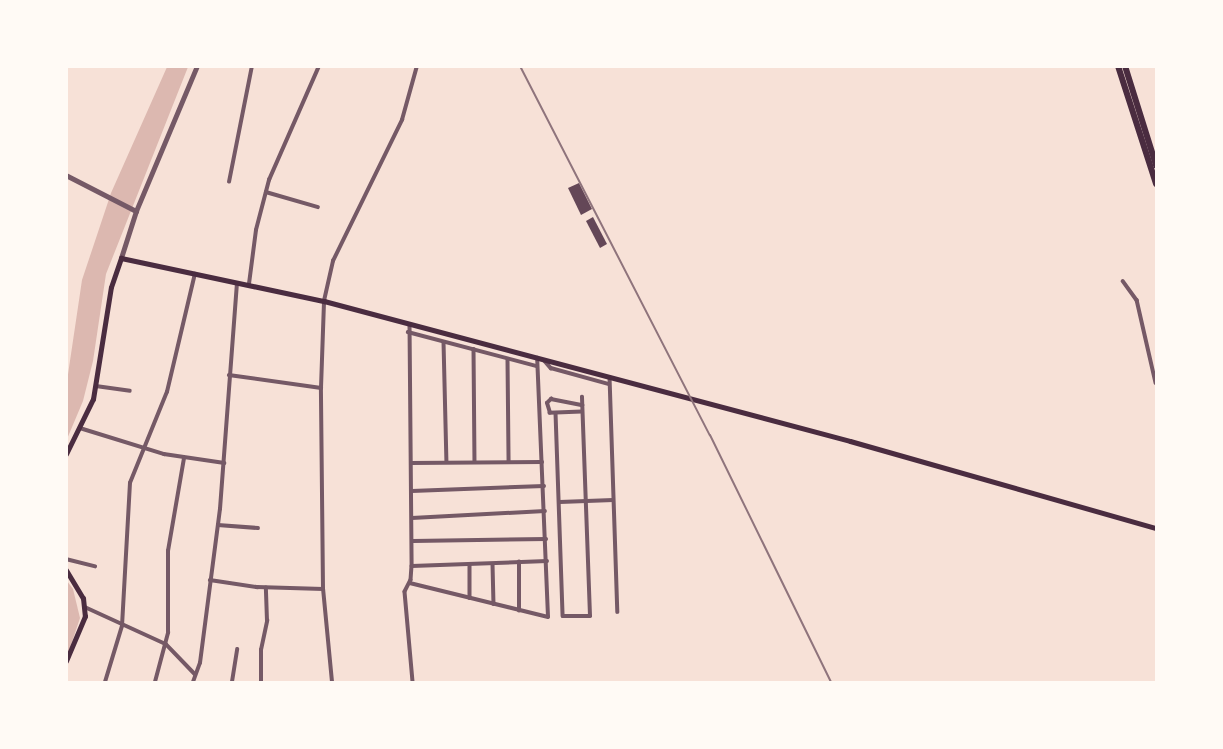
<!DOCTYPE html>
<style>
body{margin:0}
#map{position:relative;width:1223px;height:749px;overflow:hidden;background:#f7e1d7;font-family:"Asap Condensed",sans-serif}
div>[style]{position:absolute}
.water>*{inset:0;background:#dcb8b0}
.building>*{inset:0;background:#644757}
.minor>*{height:3.5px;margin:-1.75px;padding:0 1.75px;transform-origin:1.75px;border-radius:1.75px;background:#755966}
.tertiary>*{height:4.5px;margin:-2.25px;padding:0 2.25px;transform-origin:2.25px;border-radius:2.25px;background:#755966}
.secondary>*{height:5px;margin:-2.5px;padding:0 2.5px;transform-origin:2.5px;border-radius:2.5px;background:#4a2c40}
.trunk>*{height:6px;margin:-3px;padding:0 3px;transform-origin:3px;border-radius:3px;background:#4a2c40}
.rail>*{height:2px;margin:-1px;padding:0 1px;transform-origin:1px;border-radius:1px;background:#8f747c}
span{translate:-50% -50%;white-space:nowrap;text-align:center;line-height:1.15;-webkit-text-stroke:7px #fffaf5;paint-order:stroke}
.frame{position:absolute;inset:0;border:68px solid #fffaf5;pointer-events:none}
</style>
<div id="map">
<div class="water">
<div style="clip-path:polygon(167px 67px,188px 67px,106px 274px,93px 361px,83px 401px,67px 439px,67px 381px,82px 280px,111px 193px)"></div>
<div style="clip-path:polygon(67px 581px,73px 589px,80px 618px,67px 657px)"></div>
</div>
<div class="building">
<div style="clip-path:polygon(579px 183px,592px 209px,581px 215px,568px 188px)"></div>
<div style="clip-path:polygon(593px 217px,607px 244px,600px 248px,586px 221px)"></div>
</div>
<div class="minor">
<div style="left:229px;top:182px;width:118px;rotate:-78.8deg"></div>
<div style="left:266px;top:192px;width:54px;rotate:16.1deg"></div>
<div style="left:1123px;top:281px;width:24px;rotate:54deg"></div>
<div style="left:1137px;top:300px;width:85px;rotate:77.1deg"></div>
<div style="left:249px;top:284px;width:54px;rotate:-82.6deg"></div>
<div style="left:256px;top:230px;width:52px;rotate:-75.4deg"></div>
<div style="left:269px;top:180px;width:124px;rotate:-66.3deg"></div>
<div style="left:410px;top:324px;width:242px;rotate:89.5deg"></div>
<div style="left:412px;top:566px;width:14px;rotate:94deg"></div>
<div style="left:411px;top:580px;width:13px;rotate:117deg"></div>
<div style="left:405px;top:592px;width:90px;rotate:84.9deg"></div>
<div style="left:408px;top:332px;width:133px;rotate:14.8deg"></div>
<div style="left:444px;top:342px;width:120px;rotate:88.6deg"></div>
<div style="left:474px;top:349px;width:113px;rotate:89.5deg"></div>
<div style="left:508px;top:360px;width:101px;rotate:89.4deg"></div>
<div style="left:544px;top:360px;width:11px;rotate:49deg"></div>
<div style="left:551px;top:368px;width:60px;rotate:15.4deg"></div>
<div style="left:229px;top:375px;width:93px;rotate:8deg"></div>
<div style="left:610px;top:377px;width:235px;rotate:88.1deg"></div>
<div style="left:96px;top:386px;width:34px;rotate:8deg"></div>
<div style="left:582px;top:412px;width:32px;rotate:178deg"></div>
<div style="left:550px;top:413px;width:10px;rotate:-107deg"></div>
<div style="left:547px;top:403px;width:6px;rotate:-45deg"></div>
<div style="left:551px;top:399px;width:32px;rotate:11deg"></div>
<div style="left:556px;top:413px;width:203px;rotate:88deg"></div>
<div style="left:563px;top:616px;width:27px"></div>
<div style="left:590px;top:616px;width:219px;rotate:-92.1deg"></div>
<div style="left:80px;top:428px;width:88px;rotate:17.2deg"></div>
<div style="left:164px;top:454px;width:61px;rotate:8.5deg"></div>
<div style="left:411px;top:463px;width:131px;rotate:-0.4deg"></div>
<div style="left:412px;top:491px;width:132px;rotate:-2.2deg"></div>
<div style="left:560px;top:502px;width:53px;rotate:-2.2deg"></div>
<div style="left:412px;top:518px;width:133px;rotate:-3deg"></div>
<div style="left:218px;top:525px;width:40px;rotate:4.3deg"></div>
<div style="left:413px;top:541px;width:133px;rotate:-0.9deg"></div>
<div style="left:66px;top:559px;width:30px;rotate:14deg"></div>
<div style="left:493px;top:564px;width:40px;rotate:88.6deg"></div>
<div style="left:470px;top:565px;width:33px;rotate:90deg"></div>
<div style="left:412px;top:566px;width:135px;rotate:-2.1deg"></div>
<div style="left:210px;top:580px;width:48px;rotate:8.5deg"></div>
<div style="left:257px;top:587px;width:66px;rotate:1.7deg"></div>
<div style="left:410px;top:583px;width:142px;rotate:13.8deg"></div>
<div style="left:548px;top:617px;width:259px;rotate:-92.4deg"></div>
<div style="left:85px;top:607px;width:89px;rotate:24.6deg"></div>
<div style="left:166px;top:644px;width:42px;rotate:46deg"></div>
<div style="left:519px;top:611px;width:49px;rotate:-90deg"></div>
<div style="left:105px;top:682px;width:59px;rotate:-73.1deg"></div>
<div style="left:122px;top:626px;width:143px;rotate:-86.8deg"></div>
<div style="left:130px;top:483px;width:98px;rotate:-67.9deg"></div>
<div style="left:167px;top:392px;width:121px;rotate:-76.7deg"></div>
<div style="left:155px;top:682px;width:51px;rotate:-75.1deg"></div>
<div style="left:168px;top:633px;width:82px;rotate:-90deg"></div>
<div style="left:168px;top:551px;width:94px;rotate:-80.2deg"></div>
<div style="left:193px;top:682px;width:20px;rotate:-70deg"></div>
<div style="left:200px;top:663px;width:155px;rotate:-82.6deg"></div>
<div style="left:220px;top:509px;width:226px;rotate:-85.7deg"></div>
<div style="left:232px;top:682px;width:33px;rotate:-81deg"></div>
<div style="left:261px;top:682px;width:32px;rotate:-90deg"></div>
<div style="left:261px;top:650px;width:30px;rotate:-78deg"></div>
<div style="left:267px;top:621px;width:33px;rotate:-92deg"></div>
<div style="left:332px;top:682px;width:93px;rotate:-95.5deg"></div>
<div style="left:323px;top:589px;width:201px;rotate:-90.6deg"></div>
<div style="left:321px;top:388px;width:87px;rotate:-88deg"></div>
<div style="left:324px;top:301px;width:41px;rotate:-77.3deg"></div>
<div style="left:333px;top:261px;width:157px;rotate:-63.9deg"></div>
<div style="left:402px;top:120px;width:56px;rotate:-74.5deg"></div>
</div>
<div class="tertiary">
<div style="left:66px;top:175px;width:79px;rotate:27.2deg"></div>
<div style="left:121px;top:258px;width:49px;rotate:-72.3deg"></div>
<div style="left:136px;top:211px;width:157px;rotate:-67.2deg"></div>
</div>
<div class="secondary">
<div style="left:66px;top:454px;width:61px;rotate:-63.9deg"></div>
<div style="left:93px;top:399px;width:113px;rotate:-80.9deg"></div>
<div style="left:111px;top:287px;width:31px;rotate:-71deg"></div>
<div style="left:121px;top:258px;width:208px;rotate:12deg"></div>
<div style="left:324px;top:301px;width:544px;rotate:14.9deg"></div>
<div style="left:850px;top:441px;width:318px;rotate:15.9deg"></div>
<div style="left:66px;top:570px;width:33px;rotate:59deg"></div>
<div style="left:83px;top:598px;width:18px;rotate:84deg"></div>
<div style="left:85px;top:616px;width:49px;rotate:112.9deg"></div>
</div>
<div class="trunk">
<div style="left:1118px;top:66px;width:124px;rotate:72.1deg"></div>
<div style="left:1125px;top:66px;width:104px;rotate:72.6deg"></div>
</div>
<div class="rail">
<div style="left:520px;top:66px;width:415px;rotate:62.8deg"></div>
<div style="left:710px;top:435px;width:275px;rotate:63.9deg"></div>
</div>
<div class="frame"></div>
</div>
